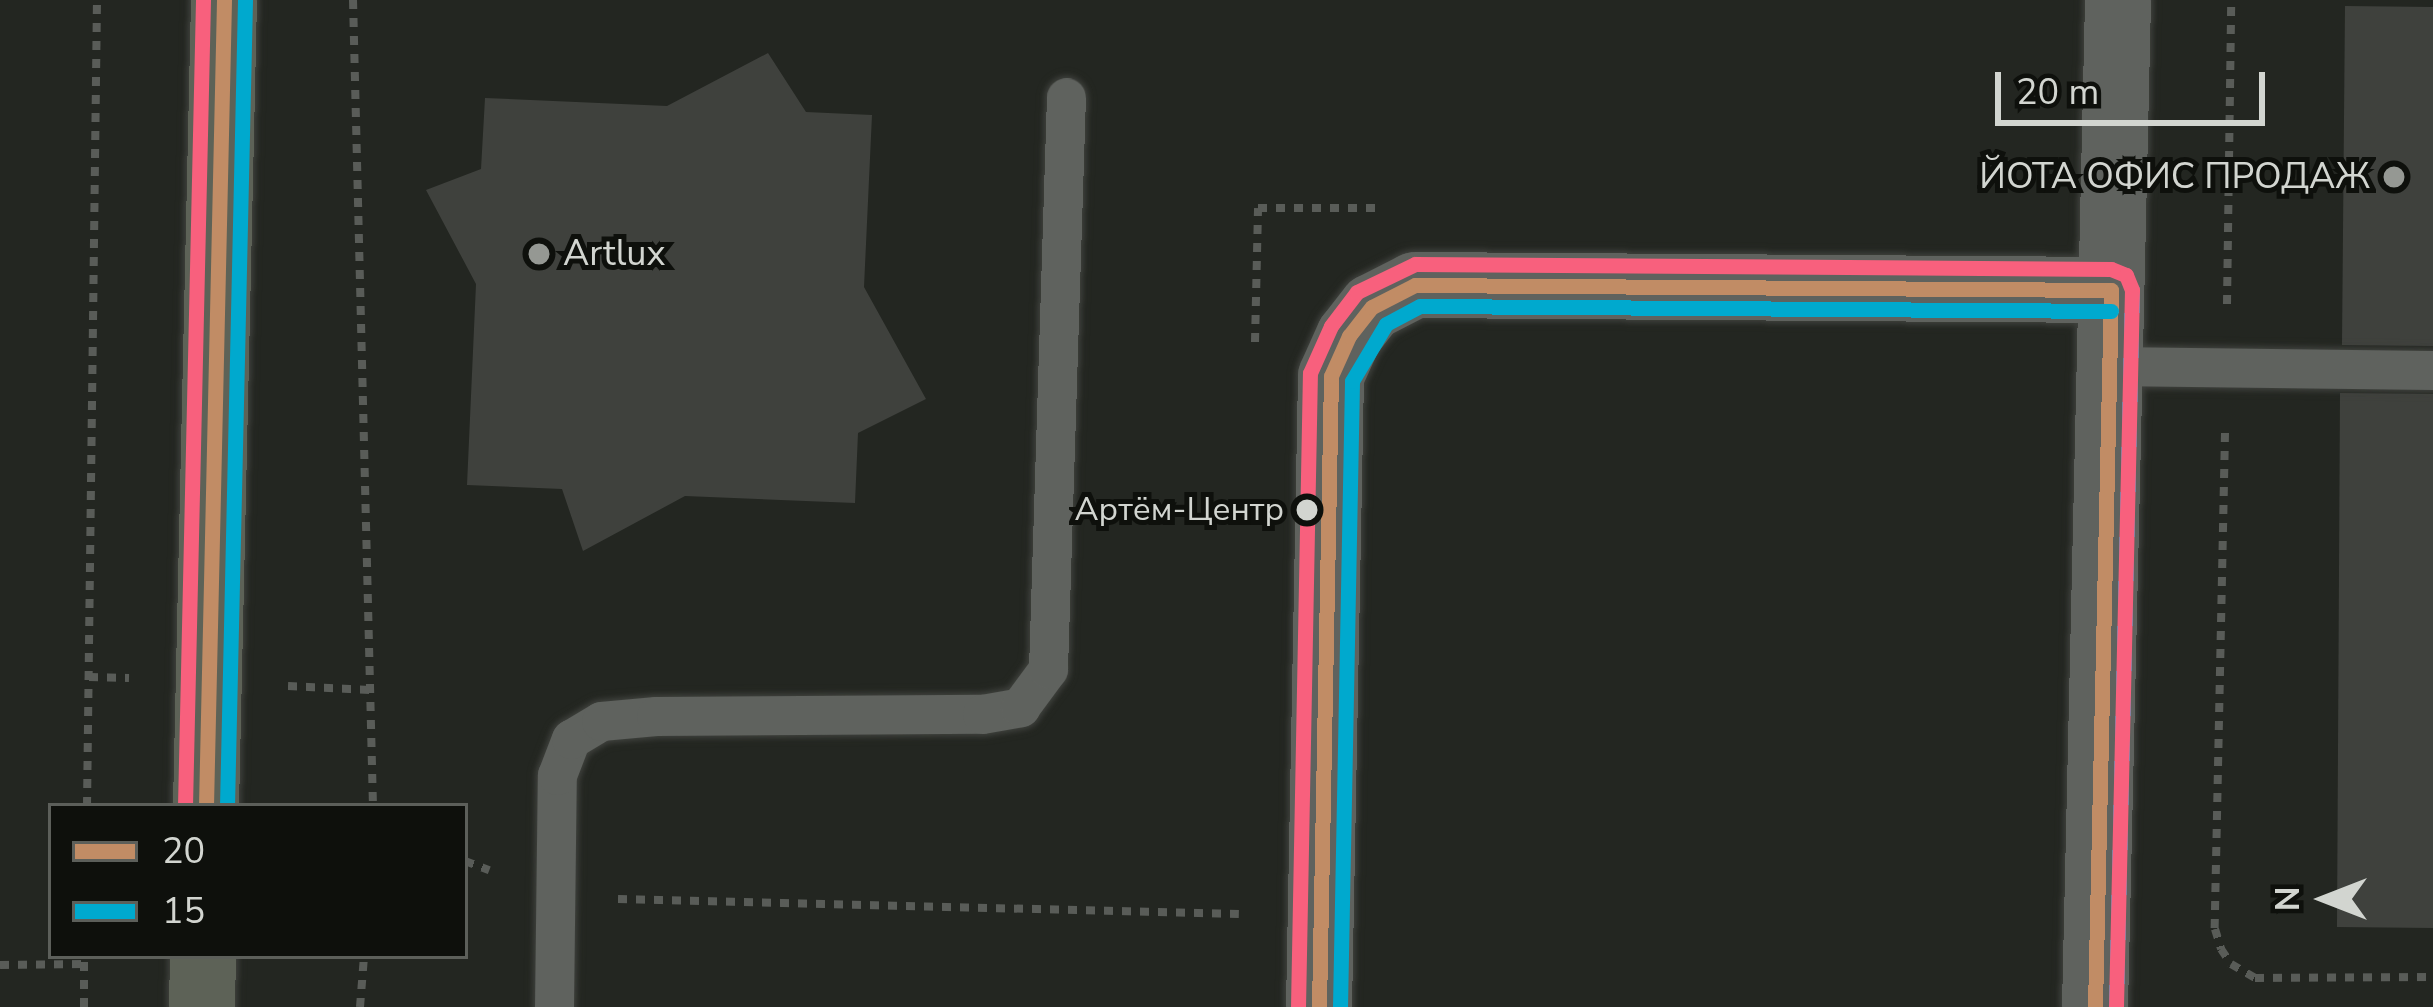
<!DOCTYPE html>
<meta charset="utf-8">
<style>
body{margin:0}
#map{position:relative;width:2433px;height:1007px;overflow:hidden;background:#232621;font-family:"Nunito Sans",sans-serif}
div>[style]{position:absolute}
.building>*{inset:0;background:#3f413d}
.path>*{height:8px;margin-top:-4px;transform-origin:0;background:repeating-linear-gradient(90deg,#595c58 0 9px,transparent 0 18px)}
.roads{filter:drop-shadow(0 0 3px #40423e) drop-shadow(0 0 3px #40423e)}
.service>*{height:39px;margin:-19.5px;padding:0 19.5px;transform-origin:19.5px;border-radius:19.5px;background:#5f625e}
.minor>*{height:66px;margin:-33px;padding:0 33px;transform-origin:33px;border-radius:33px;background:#5f625e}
.primary>*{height:66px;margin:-33px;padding:0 33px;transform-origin:33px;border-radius:33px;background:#5d6257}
.bus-1>*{height:15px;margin:-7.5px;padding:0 7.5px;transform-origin:7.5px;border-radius:7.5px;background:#c18c65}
.bus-2>*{height:15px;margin:-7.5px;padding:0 7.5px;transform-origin:7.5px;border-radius:7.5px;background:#00a9ce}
.bus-3>*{height:15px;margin:-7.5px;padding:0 7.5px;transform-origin:7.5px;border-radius:7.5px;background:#f8607d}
.dots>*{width:33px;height:33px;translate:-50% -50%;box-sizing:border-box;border:6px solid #0e100c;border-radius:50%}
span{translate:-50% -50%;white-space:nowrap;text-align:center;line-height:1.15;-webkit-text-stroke:10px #0e100c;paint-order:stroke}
.bus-label{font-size:33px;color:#d2d5d0}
.right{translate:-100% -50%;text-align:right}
.poi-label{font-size:36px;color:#d2d5d0}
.left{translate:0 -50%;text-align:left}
.legend{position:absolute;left:48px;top:803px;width:420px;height:156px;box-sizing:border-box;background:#0e100c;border:3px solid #5c5f5a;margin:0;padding:15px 21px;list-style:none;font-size:36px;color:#d2d5d0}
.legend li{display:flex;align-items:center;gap:24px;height:60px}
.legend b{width:60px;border:3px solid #5c5f5a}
.north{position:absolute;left:2265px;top:839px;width:120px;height:120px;-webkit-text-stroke:9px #0e100c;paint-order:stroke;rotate:270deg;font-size:33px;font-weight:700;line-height:48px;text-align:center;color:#d2d5d0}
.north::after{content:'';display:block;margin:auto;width:42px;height:54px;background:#d2d5d0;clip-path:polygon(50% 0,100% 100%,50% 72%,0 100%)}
.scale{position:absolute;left:1995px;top:72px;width:270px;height:54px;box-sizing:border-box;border:6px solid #d2d5d0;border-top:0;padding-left:15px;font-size:36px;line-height:42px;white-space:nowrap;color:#d2d5d0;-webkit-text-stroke:9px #0e100c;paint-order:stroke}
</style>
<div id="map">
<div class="building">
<div style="clip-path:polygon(2345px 6px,2433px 7px,2433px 346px,2342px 345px)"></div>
<div style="clip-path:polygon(768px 53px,806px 112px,872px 115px,864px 287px,926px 399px,858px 433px,855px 503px,685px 496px,583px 551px,562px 489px,467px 485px,476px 284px,426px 190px,481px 169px,485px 98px,667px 106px)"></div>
<div style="clip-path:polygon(2340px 393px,2433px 394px,2433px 928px,2337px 927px)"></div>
</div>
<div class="path">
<div style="left:353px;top:0;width:806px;rotate:88.58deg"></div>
<div style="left:2227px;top:304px;width:304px;rotate:-89.2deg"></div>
<div style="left:1255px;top:342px;width:134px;rotate:-88.7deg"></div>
<div style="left:1258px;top:208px;width:121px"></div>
<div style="left:2225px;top:433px;width:496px;rotate:91.2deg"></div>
<div style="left:2215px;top:929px;width:21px;rotate:73deg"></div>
<div style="left:2221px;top:949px;width:18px;rotate:56deg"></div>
<div style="left:2231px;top:964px;width:28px;rotate:30deg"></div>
<div style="left:2255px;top:978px;width:178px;rotate:-0.3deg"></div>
<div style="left:89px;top:677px;width:40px;rotate:1.4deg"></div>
<div style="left:288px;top:686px;width:82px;rotate:2.8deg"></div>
<div style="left:87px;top:806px;width:806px;rotate:-89.29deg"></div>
<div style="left:465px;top:861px;width:26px;rotate:21deg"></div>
<div style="left:618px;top:899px;width:621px;rotate:1.38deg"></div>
<div style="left:0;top:965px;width:84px;rotate:-0.7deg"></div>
<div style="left:84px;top:1007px;width:51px;rotate:-90deg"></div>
<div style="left:360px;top:1007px;width:51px;rotate:-85.5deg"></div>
</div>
<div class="roads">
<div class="service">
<div style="left:2110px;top:366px;width:323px;rotate:0.7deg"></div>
<div style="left:554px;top:1007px;width:232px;rotate:-89.3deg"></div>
<div style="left:557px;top:775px;width:39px;rotate:-69deg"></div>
<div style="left:571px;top:739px;width:35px;rotate:-31deg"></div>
<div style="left:601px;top:721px;width:55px;rotate:-5.2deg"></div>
<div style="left:656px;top:716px;width:326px;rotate:-0.4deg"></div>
<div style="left:982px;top:714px;width:39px;rotate:-10deg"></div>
<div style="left:1020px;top:707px;width:47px;rotate:-53.6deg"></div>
<div style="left:1048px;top:669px;width:572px;rotate:-88.2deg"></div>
</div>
<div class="minor">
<div style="left:1319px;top:1007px;width:631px;rotate:-88.91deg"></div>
<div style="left:1331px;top:376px;width:44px;rotate:-65.8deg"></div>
<div style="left:1349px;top:336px;width:37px;rotate:-52deg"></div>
<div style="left:1372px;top:307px;width:48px;rotate:-27.1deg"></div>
<div style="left:1415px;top:285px;width:696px;rotate:0.41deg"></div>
<div style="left:2095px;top:1007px;width:1007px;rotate:-88.69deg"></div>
</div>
<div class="primary">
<div style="left:206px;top:806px;width:806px;rotate:-88.72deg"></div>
<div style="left:202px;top:1007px;width:51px;rotate:-88.9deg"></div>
</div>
</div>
<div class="bus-1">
<div style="left:206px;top:806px;width:806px;rotate:-88.72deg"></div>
<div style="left:1319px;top:1007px;width:631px;rotate:-88.91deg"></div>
<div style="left:1331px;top:376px;width:44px;rotate:-65.8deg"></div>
<div style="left:1349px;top:336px;width:37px;rotate:-52deg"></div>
<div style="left:1372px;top:307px;width:48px;rotate:-27.1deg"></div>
<div style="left:1415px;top:285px;width:696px;rotate:0.41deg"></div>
<div style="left:2095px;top:1007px;width:717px;rotate:-88.72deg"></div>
</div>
<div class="bus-2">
<div style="left:227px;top:806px;width:806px;rotate:-88.72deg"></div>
<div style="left:1340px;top:1007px;width:626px;rotate:-88.9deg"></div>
<div style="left:1352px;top:381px;width:66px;rotate:-59.2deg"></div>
<div style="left:1386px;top:324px;width:38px;rotate:-28deg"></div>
<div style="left:1420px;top:306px;width:691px;rotate:0.41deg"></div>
<div style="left:2116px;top:1007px;width:717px;rotate:-88.72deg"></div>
</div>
<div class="bus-3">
<div style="left:185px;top:806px;width:806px;rotate:-88.72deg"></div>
<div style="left:1298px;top:1007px;width:634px;rotate:-88.92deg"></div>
<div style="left:1310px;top:373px;width:51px;rotate:-65.9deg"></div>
<div style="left:1331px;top:326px;width:43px;rotate:-52.6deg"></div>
<div style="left:1357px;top:292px;width:64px;rotate:-25.8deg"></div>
<div style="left:1415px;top:264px;width:696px;rotate:0.41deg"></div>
<div style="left:2111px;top:269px;width:16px;rotate:22deg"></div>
<div style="left:2126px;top:275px;width:16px;rotate:68deg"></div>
<div style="left:2132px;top:290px;width:717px;rotate:91.28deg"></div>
</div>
<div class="dots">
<div style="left:2394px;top:177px;background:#959893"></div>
<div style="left:539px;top:254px;background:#959893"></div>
<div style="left:1307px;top:510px;background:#d2d5d0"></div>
</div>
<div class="bus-label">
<span class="right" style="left:1284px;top:510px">Артём-Центр</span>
</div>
<div class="poi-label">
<span class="right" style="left:2370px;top:177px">ЙОТА ОФИС ПРОДАЖ</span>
<span class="left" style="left:563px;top:254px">Artlux</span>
</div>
<ul class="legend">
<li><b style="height:15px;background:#c18c65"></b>20</li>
<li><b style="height:15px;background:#00a9ce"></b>15</li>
</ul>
<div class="north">N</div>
<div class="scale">20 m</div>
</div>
